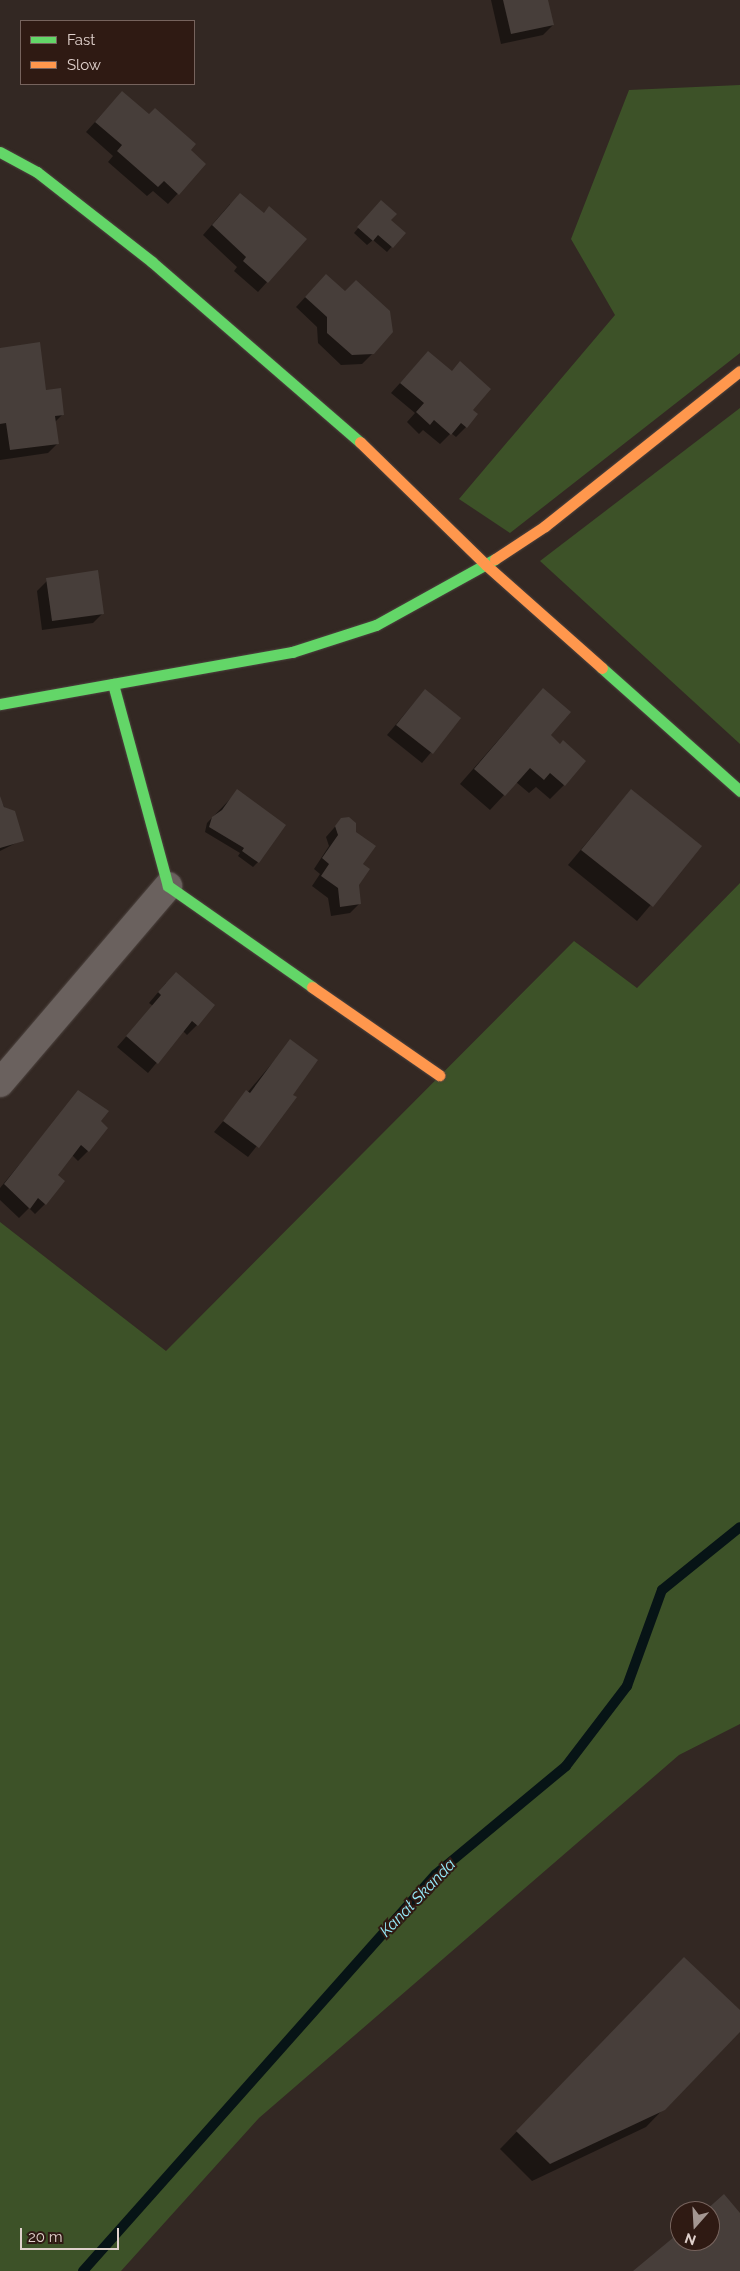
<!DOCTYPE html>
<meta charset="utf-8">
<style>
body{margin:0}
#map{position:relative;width:740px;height:2271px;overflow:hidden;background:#332823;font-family:Raleway,sans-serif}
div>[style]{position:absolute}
.green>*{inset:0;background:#3d5228}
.shadow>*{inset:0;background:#0007}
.stream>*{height:10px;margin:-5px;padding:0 5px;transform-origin:5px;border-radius:5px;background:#071416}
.building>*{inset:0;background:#473e3a}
.roads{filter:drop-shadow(0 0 1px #4d433f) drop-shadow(0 0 1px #4d433f)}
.street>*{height:28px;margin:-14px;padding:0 14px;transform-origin:14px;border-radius:14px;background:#6a615e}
.fast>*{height:11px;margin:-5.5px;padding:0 5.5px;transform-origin:5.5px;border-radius:5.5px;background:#63d668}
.slow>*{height:11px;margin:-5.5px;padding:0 5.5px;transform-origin:5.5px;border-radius:5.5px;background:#ff974d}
span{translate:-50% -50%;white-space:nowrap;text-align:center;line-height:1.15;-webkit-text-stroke:4px #2f1a13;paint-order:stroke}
.water-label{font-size:16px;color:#97edfd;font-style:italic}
.legend{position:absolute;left:20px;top:20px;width:175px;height:65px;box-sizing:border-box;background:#2f1a13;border:1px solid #76635d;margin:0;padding:6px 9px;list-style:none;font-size:15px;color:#e0d1cc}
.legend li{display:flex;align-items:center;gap:10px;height:25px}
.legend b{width:25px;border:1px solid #76635d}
.north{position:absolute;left:670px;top:2201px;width:50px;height:50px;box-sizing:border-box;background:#2f1a13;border:1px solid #76635d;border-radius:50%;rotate:199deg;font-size:14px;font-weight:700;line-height:20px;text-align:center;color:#e0d1cc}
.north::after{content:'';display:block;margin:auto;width:18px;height:22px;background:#a39691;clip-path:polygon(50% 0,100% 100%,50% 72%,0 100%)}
.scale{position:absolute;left:20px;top:2228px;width:99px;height:22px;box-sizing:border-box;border:2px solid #e0d1cc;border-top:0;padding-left:6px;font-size:15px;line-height:18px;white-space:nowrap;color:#e0d1cc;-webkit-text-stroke:4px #2f1a13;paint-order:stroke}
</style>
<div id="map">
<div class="green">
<div style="clip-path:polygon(740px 85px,740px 353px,510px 533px,459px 499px,615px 315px,571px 239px,629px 90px)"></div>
<div style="clip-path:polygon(740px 408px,740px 744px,540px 561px)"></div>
<div style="clip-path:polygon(740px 883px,740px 1724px,679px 1755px,259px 2118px,121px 2271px,0 2271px,0 1222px,166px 1351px,574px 941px,637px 988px)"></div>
</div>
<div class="shadow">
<div style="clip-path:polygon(491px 0,547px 0,553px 25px,543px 35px,501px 44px)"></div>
<div style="clip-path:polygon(113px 102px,189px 150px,205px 164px,168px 204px,153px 191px,147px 196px,108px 162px,113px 156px,86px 132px)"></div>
<div style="clip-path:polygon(230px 204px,267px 282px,258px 292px,234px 271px,237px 267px,203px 235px)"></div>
<div style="clip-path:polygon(376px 207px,404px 233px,387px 252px,373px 240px,367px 245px,354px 233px)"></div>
<div style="clip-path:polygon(326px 275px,345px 293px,373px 353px,362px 364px,341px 365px,318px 343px,317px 327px,296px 307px)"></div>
<div style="clip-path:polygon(0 349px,45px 392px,63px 414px,55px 422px,58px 443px,48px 453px,0 460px)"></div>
<div style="clip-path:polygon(419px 362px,472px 410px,466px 427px,456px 437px,451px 433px,440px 444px,423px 430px,419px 434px,407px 422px,415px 413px,391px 393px)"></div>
<div style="clip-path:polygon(47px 581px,103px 613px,93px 623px,42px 630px,37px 591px)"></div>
<div style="clip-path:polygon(543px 689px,549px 735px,564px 785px,550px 799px,536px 787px,529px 793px,516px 782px,490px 810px,460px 784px)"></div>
<div style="clip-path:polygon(425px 690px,460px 718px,422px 763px,387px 735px)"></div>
<div style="clip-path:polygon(631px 790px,701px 846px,637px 921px,568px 865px)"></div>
<div style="clip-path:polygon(233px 796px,258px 862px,253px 867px,238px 856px,240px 853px,205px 832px,207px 823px)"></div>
<div style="clip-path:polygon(0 799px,22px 840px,0 851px)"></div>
<div style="clip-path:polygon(341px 820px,355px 833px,361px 864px,357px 885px,360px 903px,350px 913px,331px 916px,328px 898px,312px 886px,320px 874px,314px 869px,329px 846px,326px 837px)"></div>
<div style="clip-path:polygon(166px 983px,197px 1025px,187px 1035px,183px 1031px,148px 1073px,117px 1047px,153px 1006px,149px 1003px)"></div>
<div style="clip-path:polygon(291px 1041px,291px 1095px,295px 1098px,248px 1157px,214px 1132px)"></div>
<div style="clip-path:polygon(79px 1092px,99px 1122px,88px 1151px,78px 1161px,72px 1155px,56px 1175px,45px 1204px,35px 1214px,29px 1208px,19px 1218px,0 1200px,0 1188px)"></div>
<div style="clip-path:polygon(667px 1976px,740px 2012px,740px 2030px,646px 2127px,532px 2181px,500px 2149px)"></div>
</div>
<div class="stream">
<div style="left:83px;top:2271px;width:531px;rotate:-48.36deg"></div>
<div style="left:436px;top:1874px;width:169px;rotate:-39.7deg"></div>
<div style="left:566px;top:1766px;width:101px;rotate:-52.7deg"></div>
<div style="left:627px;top:1686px;width:102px;rotate:-70deg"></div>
<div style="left:662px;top:1590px;width:100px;rotate:-38.9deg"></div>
</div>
<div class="building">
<div style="clip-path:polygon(503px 0,548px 0,554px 25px,511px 34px)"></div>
<div style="clip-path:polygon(122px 91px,149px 114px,155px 108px,196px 144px,191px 150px,206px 164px,179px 195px,164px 181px,158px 187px,117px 151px,122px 145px,95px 122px)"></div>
<div style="clip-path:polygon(240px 193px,264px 213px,269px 206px,307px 239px,268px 283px,243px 261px,246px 257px,212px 225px)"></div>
<div style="clip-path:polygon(381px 200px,397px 214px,391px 220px,406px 233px,393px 248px,378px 235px,373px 241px,357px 227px)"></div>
<div style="clip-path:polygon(326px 274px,345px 291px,356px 280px,390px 311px,393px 332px,374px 354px,352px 355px,327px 333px,327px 317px,305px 297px)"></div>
<div style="clip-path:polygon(40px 342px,46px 390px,61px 388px,64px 415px,55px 416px,59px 444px,10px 450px,6px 423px,0 424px,0 348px)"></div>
<div style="clip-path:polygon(428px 351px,452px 371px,460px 361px,491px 389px,473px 410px,478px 414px,467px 428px,461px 423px,451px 435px,434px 420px,430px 425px,416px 412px,424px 403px,400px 383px)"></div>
<div style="clip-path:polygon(98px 570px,104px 614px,52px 621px,46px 578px)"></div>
<div style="clip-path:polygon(543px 688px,571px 712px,551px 735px,560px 744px,563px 740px,586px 761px,565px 786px,550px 773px,544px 780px,530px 768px,505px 796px,474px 769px)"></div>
<div style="clip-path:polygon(425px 689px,461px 718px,433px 754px,396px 725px)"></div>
<div style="clip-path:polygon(237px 789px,286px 825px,259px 863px,242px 851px,244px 848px,209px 827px,212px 817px,222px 810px)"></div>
<div style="clip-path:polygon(631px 789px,702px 846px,653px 907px,581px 850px)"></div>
<div style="clip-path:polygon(0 796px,4px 807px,15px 811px,24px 841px,0 848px)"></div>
<div style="clip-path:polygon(349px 817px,356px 823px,356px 832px,376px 846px,363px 864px,370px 869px,359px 885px,361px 904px,340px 907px,338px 888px,321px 876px,329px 864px,322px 858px,338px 835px,335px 826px,341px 818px)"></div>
<div style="clip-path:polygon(176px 972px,215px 1005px,198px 1026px,192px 1021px,158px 1064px,126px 1036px,161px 995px,158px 992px)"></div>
<div style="clip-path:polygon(290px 1039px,318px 1060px,293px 1095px,297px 1097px,259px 1148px,223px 1121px,246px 1090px,250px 1093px)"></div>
<div style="clip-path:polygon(78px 1090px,109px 1111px,101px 1121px,108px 1128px,89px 1152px,81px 1145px,58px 1175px,65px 1181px,46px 1205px,38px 1198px,30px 1209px,4px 1184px)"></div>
<div style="clip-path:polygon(684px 1957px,740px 2010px,740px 2032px,665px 2110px,550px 2164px,516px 2131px)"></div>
<div style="clip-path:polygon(724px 2194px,740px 2213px,740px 2271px,633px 2271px,680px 2232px,680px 2241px,710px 2241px,710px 2211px,705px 2211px)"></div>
</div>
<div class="roads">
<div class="street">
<div style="left:0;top:1083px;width:259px;rotate:-49.5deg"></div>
</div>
<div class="fast">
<div style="left:0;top:152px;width:42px;rotate:28.4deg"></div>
<div style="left:37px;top:172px;width:146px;rotate:38deg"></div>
<div style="left:152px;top:262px;width:275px;rotate:40.9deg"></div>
<div style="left:602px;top:668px;width:185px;rotate:41.7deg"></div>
<div style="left:113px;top:684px;width:209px;rotate:74.8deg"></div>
<div style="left:168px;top:886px;width:176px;rotate:35deg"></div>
<div style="left:0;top:704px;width:297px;rotate:-10.1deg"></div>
<div style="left:292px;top:652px;width:88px;rotate:-17.8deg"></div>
<div style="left:376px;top:625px;width:136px;rotate:-29deg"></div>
</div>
<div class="slow">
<div style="left:360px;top:442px;width:176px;rotate:44.3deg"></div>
<div style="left:486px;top:565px;width:155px;rotate:41.6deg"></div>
<div style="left:495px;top:559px;width:60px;rotate:-33.4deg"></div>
<div style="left:545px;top:526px;width:249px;rotate:-38.5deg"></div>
<div style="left:312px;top:987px;width:155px;rotate:34.7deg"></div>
</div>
</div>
<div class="water-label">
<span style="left:418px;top:1898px;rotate:-46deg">Kanał Skanda</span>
</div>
<ul class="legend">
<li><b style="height:6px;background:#63d668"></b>Fast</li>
<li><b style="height:6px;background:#ff974d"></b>Slow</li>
</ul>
<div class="north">N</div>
<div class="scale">20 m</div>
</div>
